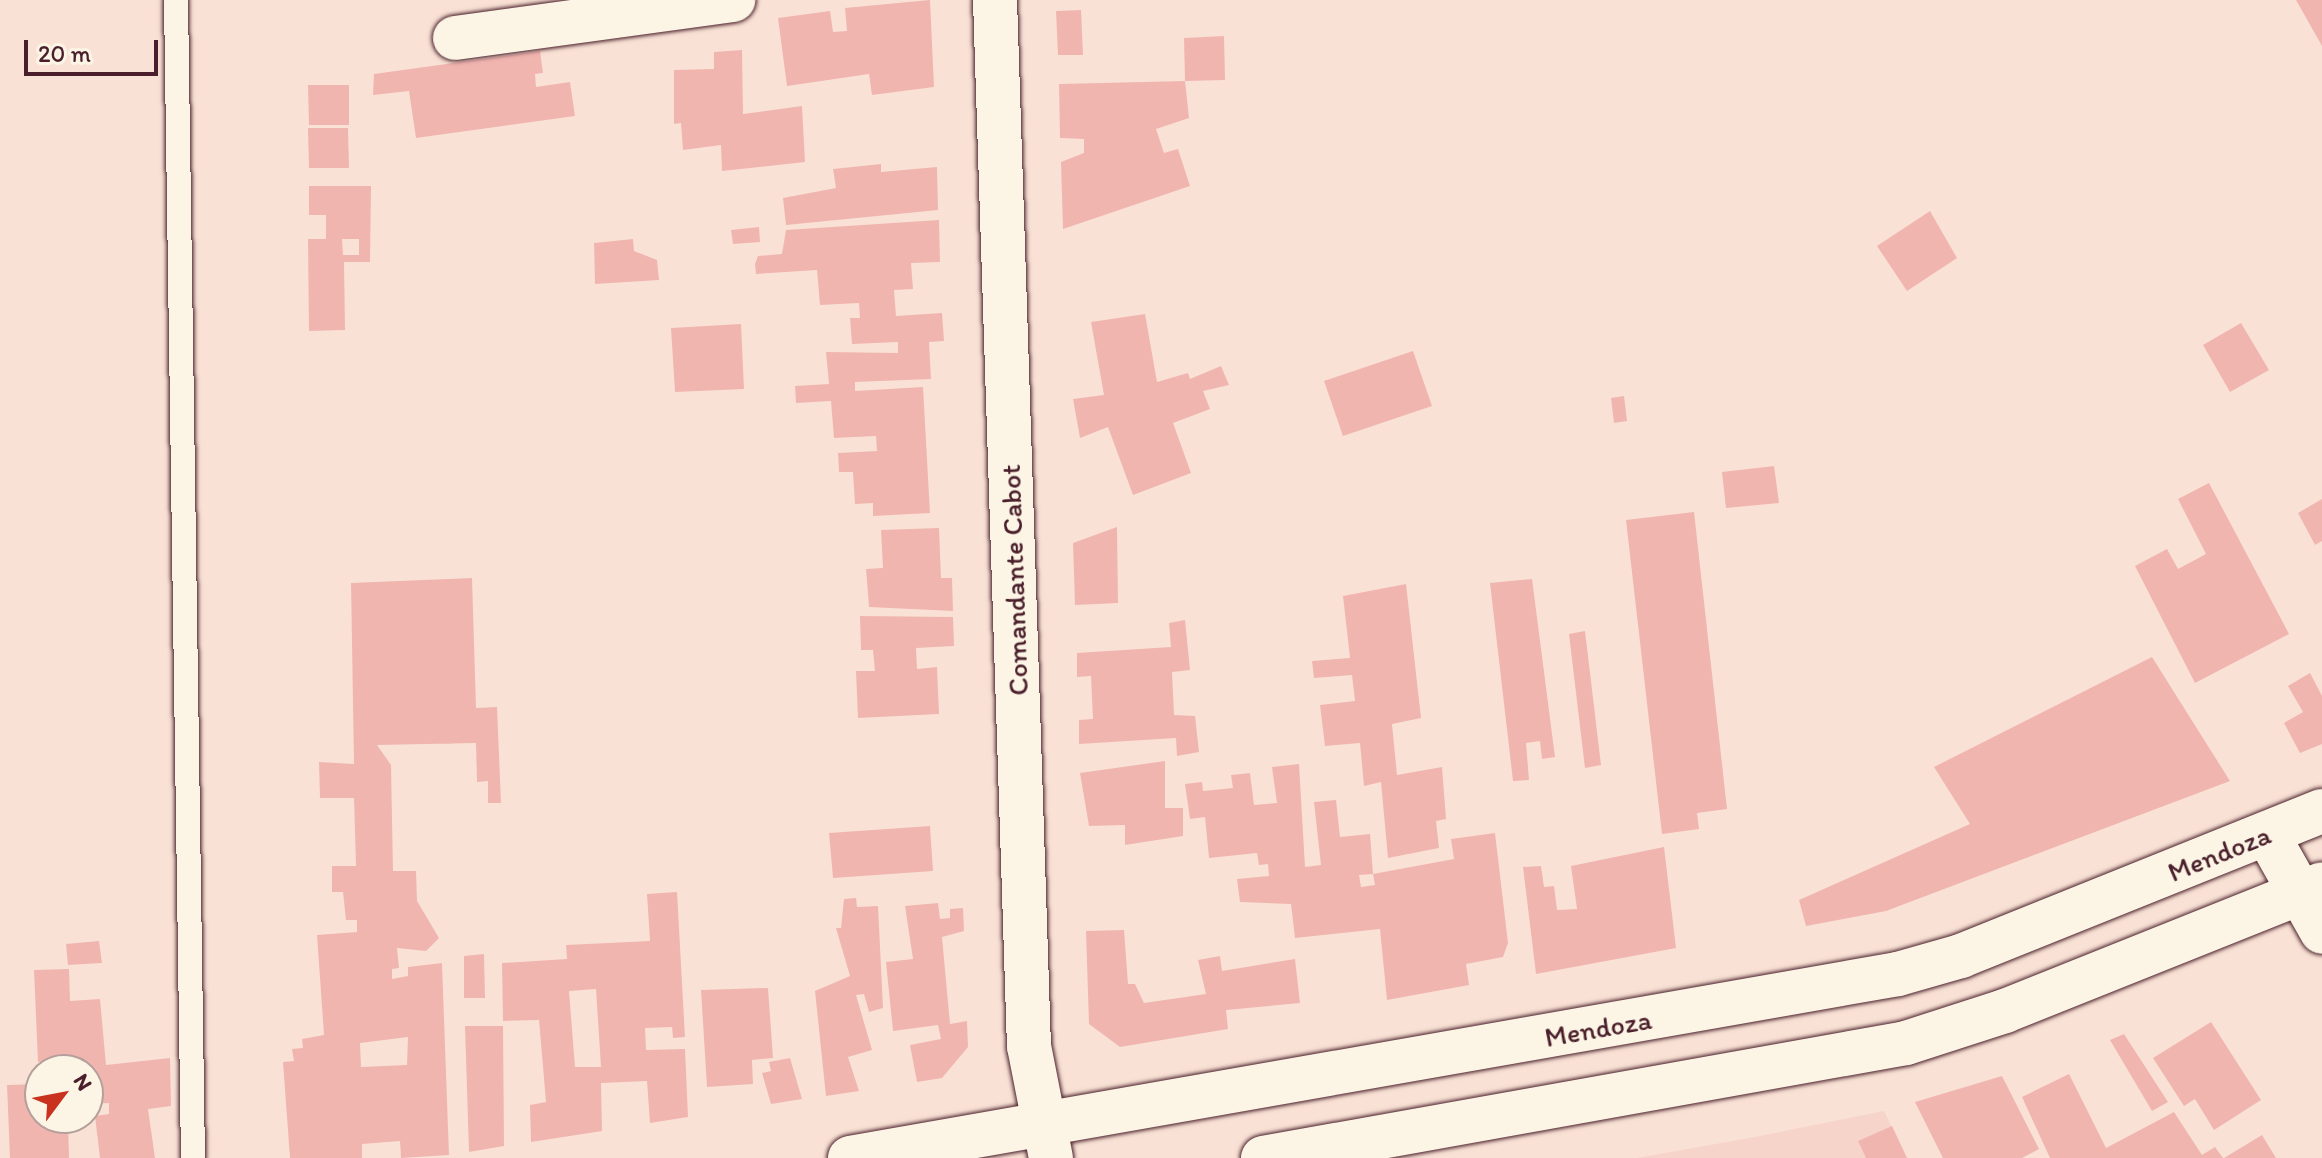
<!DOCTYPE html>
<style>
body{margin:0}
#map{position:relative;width:2322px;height:1158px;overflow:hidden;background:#f9e2d5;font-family:Itim,sans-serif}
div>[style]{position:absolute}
.built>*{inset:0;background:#f7d4ca}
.building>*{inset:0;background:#f1b5b0}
.roads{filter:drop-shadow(0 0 2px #4a1f2b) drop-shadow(0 0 2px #4a1f2b)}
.lane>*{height:24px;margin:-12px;padding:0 12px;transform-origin:12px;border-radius:12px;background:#fcf5e5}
.street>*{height:44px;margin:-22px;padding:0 22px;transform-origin:22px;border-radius:22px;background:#fcf5e5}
.secondary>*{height:44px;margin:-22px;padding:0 22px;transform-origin:22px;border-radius:22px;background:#fcf5e5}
.primary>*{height:44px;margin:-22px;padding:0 22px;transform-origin:22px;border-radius:22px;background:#fcf5e5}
span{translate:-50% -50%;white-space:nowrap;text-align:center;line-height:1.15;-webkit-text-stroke:7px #fcf5e5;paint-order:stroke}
.street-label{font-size:28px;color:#4a1f2b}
.north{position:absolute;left:24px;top:1054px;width:80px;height:80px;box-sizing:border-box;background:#fcf5e5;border:2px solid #b59f9b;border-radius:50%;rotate:58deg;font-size:22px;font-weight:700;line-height:32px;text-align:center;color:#4a1f2b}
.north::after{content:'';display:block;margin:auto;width:28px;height:36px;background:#c8321e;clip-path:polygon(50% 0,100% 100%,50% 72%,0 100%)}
.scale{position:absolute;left:24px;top:40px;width:134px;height:36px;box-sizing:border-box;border:4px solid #4a1f2b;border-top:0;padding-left:10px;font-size:24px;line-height:28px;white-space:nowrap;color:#4a1f2b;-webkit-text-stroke:6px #fcf5e5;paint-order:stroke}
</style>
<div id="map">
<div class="built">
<div style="clip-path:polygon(1884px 1111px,1907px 1158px,1637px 1158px,1755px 1137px)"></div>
</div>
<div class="building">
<div style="clip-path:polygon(930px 0,934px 87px,872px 95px,869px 74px,787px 86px,778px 18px,830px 11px,833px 32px,847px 31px,845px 8px)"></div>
<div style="clip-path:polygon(2296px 0,2322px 0,2322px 46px)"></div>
<div style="clip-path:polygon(1081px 10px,1083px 55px,1058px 55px,1056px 11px)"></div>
<div style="clip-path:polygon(1224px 36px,1225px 80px,1185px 81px,1184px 38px)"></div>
<div style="clip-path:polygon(742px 50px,743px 114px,802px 106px,805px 162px,722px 171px,721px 145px,683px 150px,681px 123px,674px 124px,674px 70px,714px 69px,714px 52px)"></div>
<div style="clip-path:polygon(540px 51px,543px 73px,535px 74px,536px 87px,570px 82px,575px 116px,416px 138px,409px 91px,373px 95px,374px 74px)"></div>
<div style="clip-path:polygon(1185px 81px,1189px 118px,1156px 129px,1164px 153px,1178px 149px,1190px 186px,1063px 229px,1061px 162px,1084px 153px,1084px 139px,1060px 138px,1059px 84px)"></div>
<div style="clip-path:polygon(308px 85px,349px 85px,349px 125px,309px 125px)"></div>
<div style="clip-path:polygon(308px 128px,348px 128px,349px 168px,309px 168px)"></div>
<div style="clip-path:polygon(881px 164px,881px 172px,937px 167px,938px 210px,786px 225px,783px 198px,836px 188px,833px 169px)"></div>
<div style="clip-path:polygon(evenodd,309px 186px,371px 186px,370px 262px,344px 262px,345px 330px,309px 331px,308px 239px,326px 239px,326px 215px,309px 215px,309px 186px,342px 239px,359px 239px,359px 255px,343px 255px,342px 239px)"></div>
<div style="clip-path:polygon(1930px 211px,1957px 258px,1907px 291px,1877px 246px)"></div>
<div style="clip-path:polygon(939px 220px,940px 262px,911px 263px,913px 289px,894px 290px,896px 316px,942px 313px,944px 341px,929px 342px,931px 379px,855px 382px,855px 391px,923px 387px,930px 513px,873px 516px,873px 503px,855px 504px,853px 472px,839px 472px,838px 453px,877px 451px,876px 436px,834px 438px,831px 401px,796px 403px,795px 386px,829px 384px,826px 352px,898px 353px,898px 342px,852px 344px,850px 318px,860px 318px,859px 303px,820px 305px,817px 270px,756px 274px,755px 264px,758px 256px,782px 254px,786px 230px)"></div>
<div style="clip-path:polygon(759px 227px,760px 242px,733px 244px,731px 230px)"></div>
<div style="clip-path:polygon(633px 239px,634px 251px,657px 260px,659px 280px,595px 284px,594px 243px)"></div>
<div style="clip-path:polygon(1145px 314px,1157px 382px,1188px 373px,1190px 379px,1221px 366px,1229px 385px,1203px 391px,1210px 409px,1173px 423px,1191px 473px,1133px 495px,1108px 427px,1080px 438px,1073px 399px,1104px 395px,1091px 322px)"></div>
<div style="clip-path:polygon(2241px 323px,2269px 370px,2230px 392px,2203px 345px)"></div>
<div style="clip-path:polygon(741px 324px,744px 389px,675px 392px,671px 328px)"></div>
<div style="clip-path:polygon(1413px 351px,1432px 406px,1343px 436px,1324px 381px)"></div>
<div style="clip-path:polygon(1624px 396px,1627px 421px,1614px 423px,1611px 398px)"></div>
<div style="clip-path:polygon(1774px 466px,1779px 503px,1726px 508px,1722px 472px)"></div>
<div style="clip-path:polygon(2209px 483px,2289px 634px,2195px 683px,2135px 566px,2167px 549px,2178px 569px,2206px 554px,2178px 499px)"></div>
<div style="clip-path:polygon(2322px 499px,2322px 541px,2315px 545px,2298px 513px)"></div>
<div style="clip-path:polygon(1694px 512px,1727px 809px,1697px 813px,1699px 829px,1662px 834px,1626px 520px)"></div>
<div style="clip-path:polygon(1117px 527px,1118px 603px,1075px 605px,1073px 543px)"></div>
<div style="clip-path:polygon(939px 528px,941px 578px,952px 578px,953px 611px,869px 607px,866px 569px,883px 568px,881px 530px)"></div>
<div style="clip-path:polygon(evenodd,472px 578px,476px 708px,497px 707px,501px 803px,488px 803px,488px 781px,477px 782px,476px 743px,377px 745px,391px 765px,393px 871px,416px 871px,417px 901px,439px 938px,426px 951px,397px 948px,399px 968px,392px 969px,392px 979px,408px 976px,408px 967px,442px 963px,449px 1155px,401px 1158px,400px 1141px,362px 1144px,362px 1158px,290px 1158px,283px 1062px,294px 1061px,292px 1049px,303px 1048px,302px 1039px,324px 1035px,317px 935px,357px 932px,357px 920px,346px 920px,343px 892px,332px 892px,332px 866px,356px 866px,354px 798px,320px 798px,319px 762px,354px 764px,351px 583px,472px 578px,408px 1037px,407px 1065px,361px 1067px,360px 1043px,408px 1037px)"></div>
<div style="clip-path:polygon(1532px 579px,1555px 757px,1542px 759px,1540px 741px,1526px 743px,1529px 780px,1513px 781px,1490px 583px)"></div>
<div style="clip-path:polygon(1406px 584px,1421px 718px,1392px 724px,1397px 775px,1442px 767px,1446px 819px,1436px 821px,1439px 848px,1388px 858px,1381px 782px,1364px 786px,1360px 743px,1325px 746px,1320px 705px,1355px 701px,1352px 675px,1314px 678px,1312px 661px,1350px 658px,1343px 596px)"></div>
<div style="clip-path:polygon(860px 616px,953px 617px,954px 646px,916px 648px,917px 669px,937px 667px,939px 714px,858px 718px,856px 671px,875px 671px,873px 650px,861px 650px)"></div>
<div style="clip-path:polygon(1185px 620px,1190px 670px,1172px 672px,1174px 715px,1195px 716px,1199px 752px,1177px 756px,1176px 738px,1079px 744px,1079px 720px,1093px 719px,1091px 676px,1077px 677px,1077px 653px,1171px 647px,1169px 623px)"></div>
<div style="clip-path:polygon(1585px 631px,1601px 765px,1585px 768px,1569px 634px)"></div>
<div style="clip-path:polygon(2152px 657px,2230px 781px,1886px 911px,1806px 926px,1799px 900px,1970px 824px,1934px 767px)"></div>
<div style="clip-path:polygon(2310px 673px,2322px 696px,2322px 744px,2300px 753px,2284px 723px,2303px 712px,2288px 686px)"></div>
<div style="clip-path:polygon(1165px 761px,1165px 808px,1183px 808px,1183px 836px,1125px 845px,1125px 825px,1089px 826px,1080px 773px)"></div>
<div style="clip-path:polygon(1299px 764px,1305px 867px,1321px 865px,1314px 802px,1336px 800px,1340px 837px,1370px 834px,1373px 874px,1359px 875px,1361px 887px,1375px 885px,1373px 874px,1454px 859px,1451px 839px,1495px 833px,1508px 943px,1503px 957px,1466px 964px,1469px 985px,1387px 1000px,1380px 929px,1295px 938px,1291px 904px,1240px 902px,1237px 879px,1269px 876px,1268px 864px,1259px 865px,1257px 853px,1209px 858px,1205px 817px,1190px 819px,1185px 784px,1202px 782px,1203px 791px,1233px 788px,1231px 775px,1250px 773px,1254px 805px,1277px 803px,1272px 767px)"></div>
<div style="clip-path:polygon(930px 826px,933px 871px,833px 878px,829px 833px)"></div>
<div style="clip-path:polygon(1664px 847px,1676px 948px,1536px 974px,1523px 867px,1541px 866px,1544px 887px,1554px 886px,1557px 910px,1577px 909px,1571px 866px)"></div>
<div style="clip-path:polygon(evenodd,677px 892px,685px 1037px,673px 1038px,672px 1027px,645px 1028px,646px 1050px,685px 1049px,688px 1117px,650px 1123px,647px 1081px,601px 1083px,602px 1131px,531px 1142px,530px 1105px,546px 1102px,539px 1020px,503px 1021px,502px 963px,567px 959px,566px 945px,650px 941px,647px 894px,677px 892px,596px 989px,601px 1067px,575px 1067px,569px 991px,596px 989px)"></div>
<div style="clip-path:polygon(856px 898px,857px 907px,878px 906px,883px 1008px,869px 1012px,864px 994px,856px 995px,872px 1050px,848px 1057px,859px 1091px,826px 1096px,815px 991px,850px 976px,836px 928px,841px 928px,844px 899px)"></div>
<div style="clip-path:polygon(938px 903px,940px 919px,950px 918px,950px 909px,963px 908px,964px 931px,942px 937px,950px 1024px,967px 1021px,968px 1047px,942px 1078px,917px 1082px,910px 1045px,941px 1039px,938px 1025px,893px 1031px,886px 962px,913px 959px,905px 906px)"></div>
<div style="clip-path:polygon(1124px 930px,1128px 984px,1135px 984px,1144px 1003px,1206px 994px,1198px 960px,1220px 956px,1222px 971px,1295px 959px,1300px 1003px,1226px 1010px,1228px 1029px,1120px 1047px,1089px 1024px,1086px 931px)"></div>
<div style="clip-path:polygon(99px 941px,102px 963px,68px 965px,66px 944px)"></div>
<div style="clip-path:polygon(484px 954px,485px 998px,464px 998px,464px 956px)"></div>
<div style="clip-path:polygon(69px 969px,70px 1001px,100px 999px,106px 1065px,170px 1058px,171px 1106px,148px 1109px,155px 1158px,100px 1158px,95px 1116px,109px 1114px,109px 1103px,88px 1104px,88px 1070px,55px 1070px,55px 1061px,38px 1062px,34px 970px)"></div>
<div style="clip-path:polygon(768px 988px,773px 1058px,752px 1060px,753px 1084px,707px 1087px,701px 990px)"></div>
<div style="clip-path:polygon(2211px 1022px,2261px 1100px,2214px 1130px,2195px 1099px,2184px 1106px,2153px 1058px)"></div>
<div style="clip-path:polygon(465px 1026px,503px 1026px,504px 1146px,469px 1152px)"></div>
<div style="clip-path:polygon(2124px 1034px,2168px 1102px,2152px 1111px,2110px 1040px)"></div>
<div style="clip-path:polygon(790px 1058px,802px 1099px,771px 1104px,762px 1073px,771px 1071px,769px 1062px)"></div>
<div style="clip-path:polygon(2069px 1074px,2106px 1148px,2174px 1112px,2202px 1155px,2215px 1147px,2223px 1158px,2050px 1158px,2022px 1097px)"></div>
<div style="clip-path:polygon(2002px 1076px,2039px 1149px,2022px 1158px,1943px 1158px,1915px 1102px)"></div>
<div style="clip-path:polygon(40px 1084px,40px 1118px,68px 1118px,69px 1158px,10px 1158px,7px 1085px)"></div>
<div style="clip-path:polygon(1892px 1126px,1907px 1158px,1866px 1158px,1858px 1141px)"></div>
<div style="clip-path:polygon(2262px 1135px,2276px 1158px,2224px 1158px)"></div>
</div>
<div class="roads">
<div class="lane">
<div style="left:176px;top:0;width:1158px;rotate:89.16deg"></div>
</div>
<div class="street">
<div style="left:455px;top:38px;width:281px;rotate:-7.8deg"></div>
<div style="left:2267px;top:834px;width:112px;rotate:60.7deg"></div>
</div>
<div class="secondary">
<div style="left:995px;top:0;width:1047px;rotate:88.14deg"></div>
<div style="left:1029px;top:1046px;width:114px;rotate:78.9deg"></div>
</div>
<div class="primary">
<div style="left:850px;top:1158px;width:1064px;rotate:-9.96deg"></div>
<div style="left:1898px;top:974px;width:66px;rotate:-15.9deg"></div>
<div style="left:1961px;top:956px;width:389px;rotate:-21.9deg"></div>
<div style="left:1263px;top:1158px;width:653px;rotate:-10.14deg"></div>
<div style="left:1906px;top:1043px;width:104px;rotate:-17.9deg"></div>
<div style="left:2005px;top:1011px;width:341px;rotate:-21.8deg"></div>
</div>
</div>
<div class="street-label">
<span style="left:1014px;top:580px;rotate:-92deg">Comandante Cabot</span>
<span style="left:2219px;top:853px;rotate:-22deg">Mendoza</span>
<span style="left:1598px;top:1028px;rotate:-10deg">Mendoza</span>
</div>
<div class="north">N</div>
<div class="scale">20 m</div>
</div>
